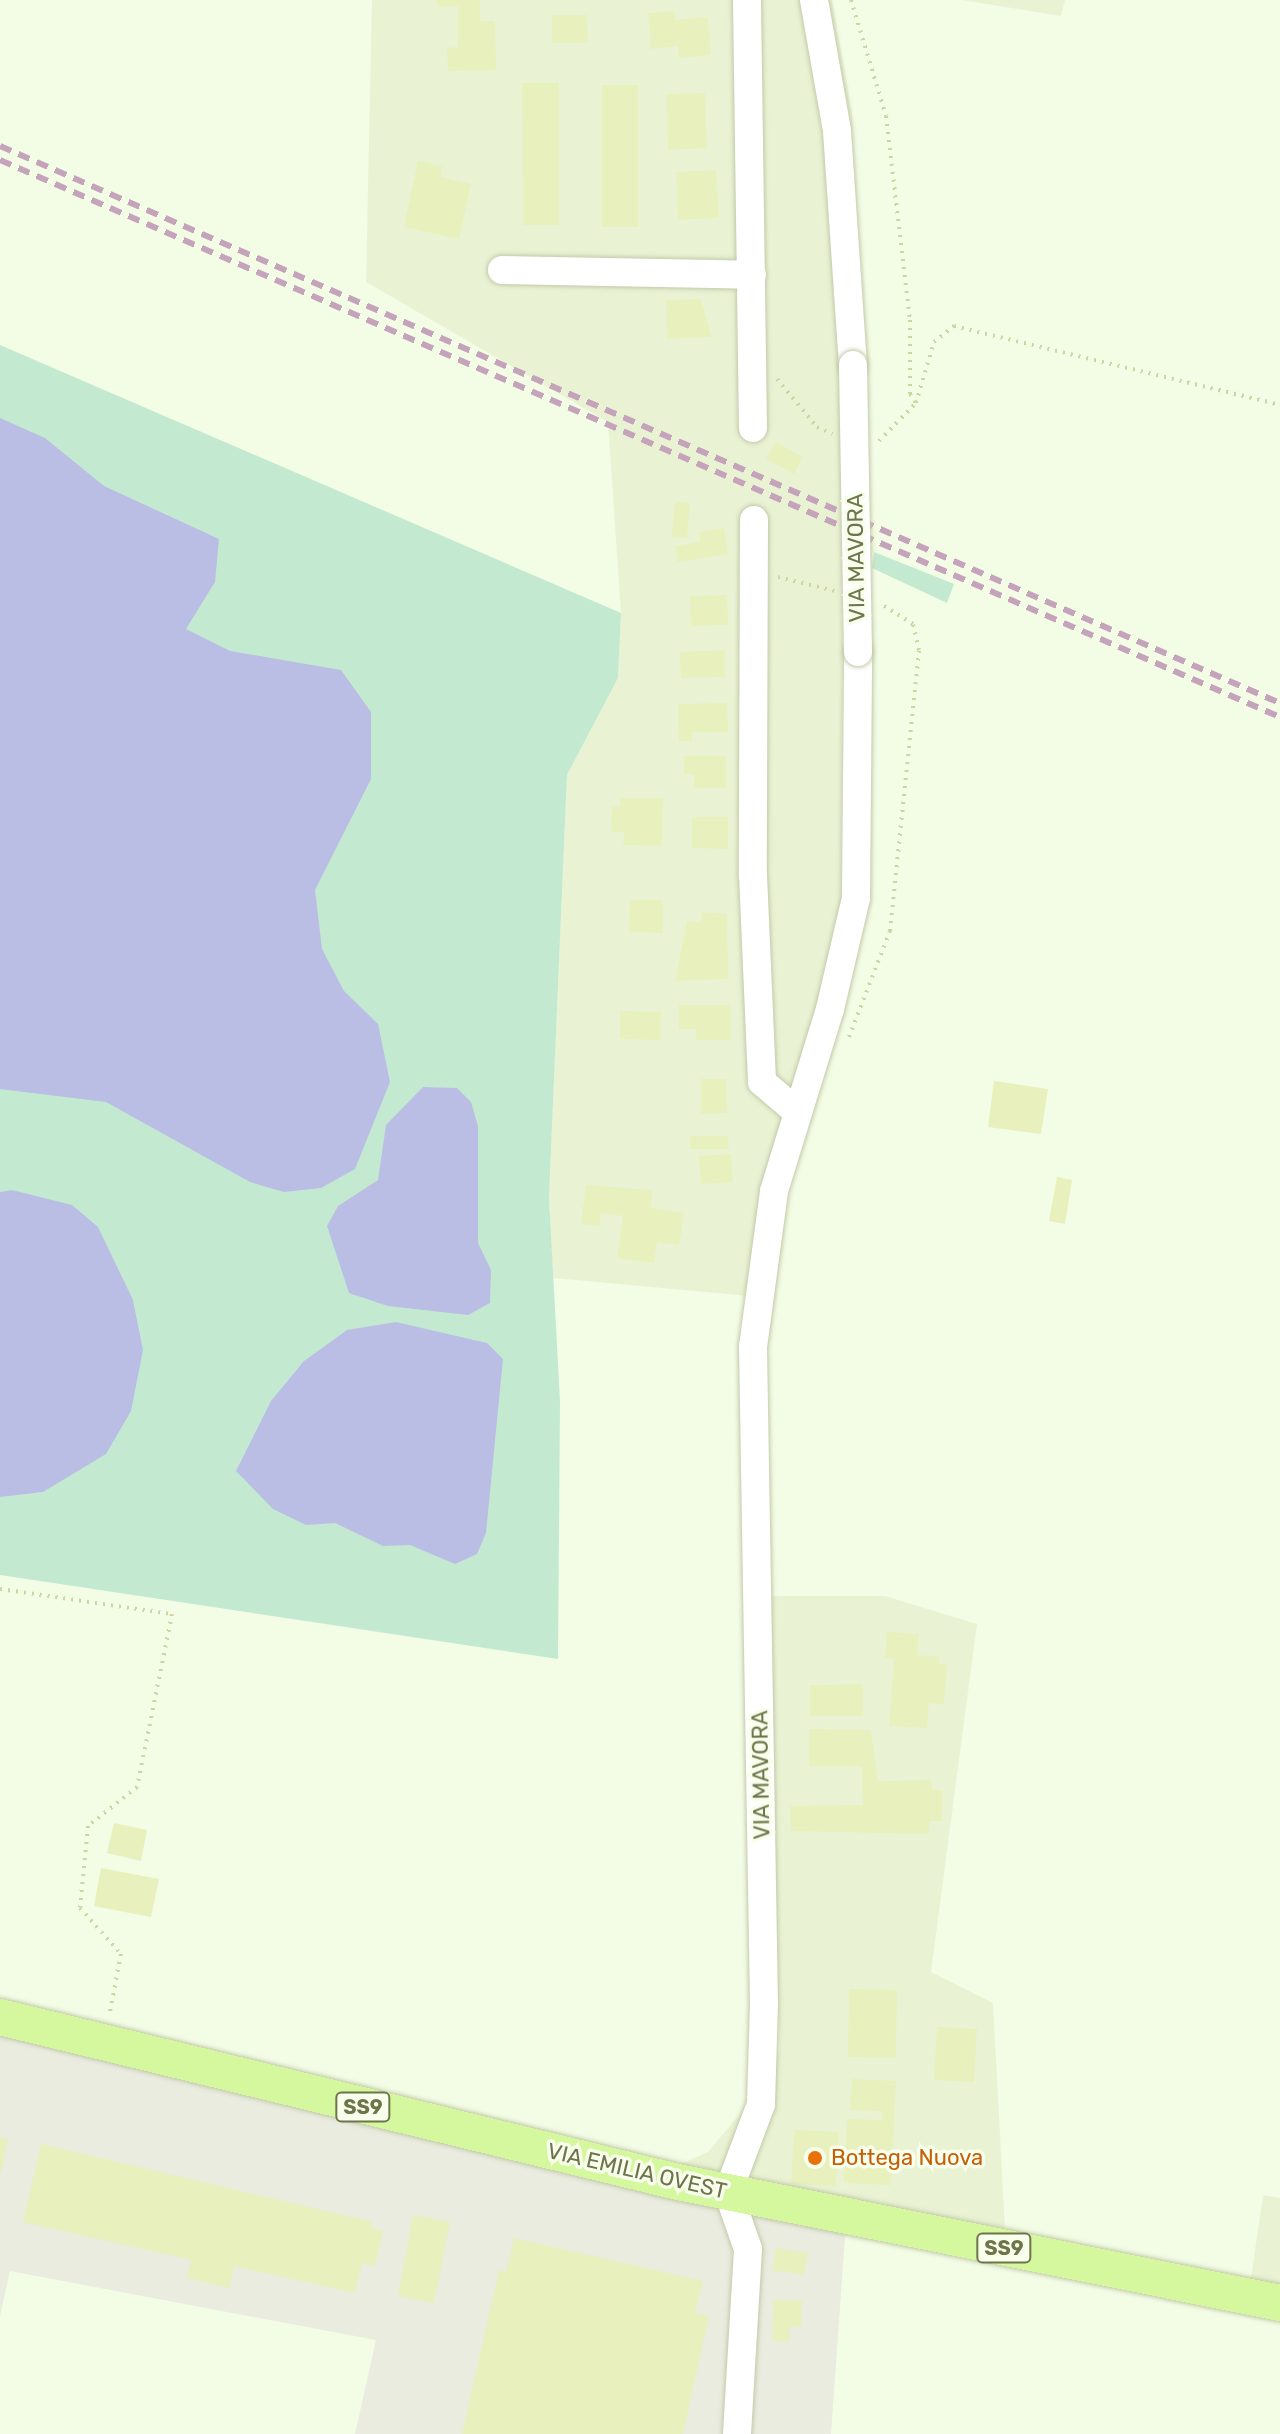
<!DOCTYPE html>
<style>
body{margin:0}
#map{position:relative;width:1280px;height:2434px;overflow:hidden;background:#f3fce5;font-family:Rubik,sans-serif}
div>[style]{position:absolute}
.residential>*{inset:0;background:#e9f3d4}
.industrial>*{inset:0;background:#e9ecdf}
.green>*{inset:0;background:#c4e9d1}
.water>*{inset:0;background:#babee5}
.building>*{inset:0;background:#e8f0bd}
.path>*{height:4px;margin-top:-2px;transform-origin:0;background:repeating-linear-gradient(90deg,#cdd5a1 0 2px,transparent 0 8px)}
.roads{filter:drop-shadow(0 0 2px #c3caa9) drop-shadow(0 0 2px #c3caa9)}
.minor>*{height:28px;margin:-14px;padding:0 14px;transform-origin:14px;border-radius:14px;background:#fff}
.major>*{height:36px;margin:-18px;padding:0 18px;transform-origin:18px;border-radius:18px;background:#d5f89f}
.rail>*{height:6px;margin-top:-3px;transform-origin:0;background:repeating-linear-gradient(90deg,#c5a4bb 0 12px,transparent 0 20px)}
.bridges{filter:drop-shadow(0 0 2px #c3caa9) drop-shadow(0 0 2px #c3caa9)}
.minor-bridge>*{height:28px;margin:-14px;padding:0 14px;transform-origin:14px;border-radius:14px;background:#fff}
.dots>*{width:22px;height:22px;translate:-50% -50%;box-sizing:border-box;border:4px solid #f7feeb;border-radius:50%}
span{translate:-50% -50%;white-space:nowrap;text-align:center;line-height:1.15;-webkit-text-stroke:7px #f7feeb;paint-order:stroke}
.shield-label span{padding:2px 6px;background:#f7feeb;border:2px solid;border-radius:6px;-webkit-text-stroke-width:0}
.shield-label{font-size:20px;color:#6f744b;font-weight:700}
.street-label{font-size:22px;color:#6f744b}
.food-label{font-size:22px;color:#c56008}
.left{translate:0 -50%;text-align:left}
</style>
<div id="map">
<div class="residential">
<div style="clip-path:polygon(372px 0,832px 0,852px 113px,855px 274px,843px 396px,841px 925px,749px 1296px,553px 1278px,549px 1197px,567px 775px,618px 678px,621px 613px,608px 422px,366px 282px)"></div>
<div style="clip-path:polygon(961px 0,1065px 0,1061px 16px)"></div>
<div style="clip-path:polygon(761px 1596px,885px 1596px,977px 1624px,931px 1972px,993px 2003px,1006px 2248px,674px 2167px,708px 2152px,744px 2109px,780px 2050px)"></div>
<div style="clip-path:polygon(1263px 2195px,1280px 2198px,1280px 2291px,1250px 2285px)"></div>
</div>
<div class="industrial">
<div style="clip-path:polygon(0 2004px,846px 2222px,831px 2434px,355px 2434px,376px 2340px,10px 2271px,0 2316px)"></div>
</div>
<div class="green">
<div style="clip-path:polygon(0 345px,621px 613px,618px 678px,567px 775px,549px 1197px,560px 1401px,558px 1659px,0 1575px)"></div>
<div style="clip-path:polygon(874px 552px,954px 584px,947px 603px,872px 568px)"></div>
</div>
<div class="water">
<div style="clip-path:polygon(0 418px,45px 438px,104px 486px,219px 539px,215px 582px,186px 629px,230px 651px,341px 670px,371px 712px,371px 779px,315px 890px,322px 949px,344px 991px,378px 1024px,390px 1082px,355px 1169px,321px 1188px,284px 1192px,250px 1182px,106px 1102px,0 1089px)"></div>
<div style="clip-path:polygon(423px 1087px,457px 1088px,471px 1102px,478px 1126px,478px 1243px,491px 1270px,490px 1303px,468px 1315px,388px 1306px,349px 1293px,327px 1226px,338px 1206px,378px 1180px,386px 1125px)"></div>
<div style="clip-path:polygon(12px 1190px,72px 1205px,98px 1227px,133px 1300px,143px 1350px,131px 1411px,106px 1454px,43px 1492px,0 1497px,0 1192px)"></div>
<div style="clip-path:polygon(396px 1322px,487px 1343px,503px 1359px,486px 1533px,477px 1554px,455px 1564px,410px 1545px,383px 1546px,335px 1523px,306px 1525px,273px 1509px,236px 1471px,271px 1401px,304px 1361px,347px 1330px)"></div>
</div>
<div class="building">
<div style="clip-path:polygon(437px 0,480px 0,480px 21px,495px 21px,496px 70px,448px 71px,447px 48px,458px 47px,458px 6px,437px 7px)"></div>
<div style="clip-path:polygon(675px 11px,675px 20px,708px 17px,711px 55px,679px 58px,678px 46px,651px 49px,648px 13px)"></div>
<div style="clip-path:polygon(552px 15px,587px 15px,588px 43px,552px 43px)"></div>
<div style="clip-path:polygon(522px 83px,559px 83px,559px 225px,523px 225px)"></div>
<div style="clip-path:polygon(602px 85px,638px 85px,638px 227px,602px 227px)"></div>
<div style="clip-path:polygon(705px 93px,707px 148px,668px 150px,666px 94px)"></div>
<div style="clip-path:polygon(418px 161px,442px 166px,440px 177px,471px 184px,459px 239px,404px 227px)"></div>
<div style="clip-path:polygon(716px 170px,719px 218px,678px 220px,676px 172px)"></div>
<div style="clip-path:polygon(701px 299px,711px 337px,667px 339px,666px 300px)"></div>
<div style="clip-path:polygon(775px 442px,803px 457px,794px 474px,766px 459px)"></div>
<div style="clip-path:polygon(675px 502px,690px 503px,687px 538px,672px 536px)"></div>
<div style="clip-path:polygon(724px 528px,728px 554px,678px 562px,675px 546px,700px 542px,699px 532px)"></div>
<div style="clip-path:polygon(727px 595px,728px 625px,691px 626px,690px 596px)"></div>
<div style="clip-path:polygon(725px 650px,725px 677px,681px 678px,680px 652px)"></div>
<div style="clip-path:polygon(727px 703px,728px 732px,692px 732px,692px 741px,679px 741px,678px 704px)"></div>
<div style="clip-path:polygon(684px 756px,726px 756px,726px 788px,694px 788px,694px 774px,684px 774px)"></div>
<div style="clip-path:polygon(620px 798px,663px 798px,662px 846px,623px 845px,624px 832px,611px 832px,612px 807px,620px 807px)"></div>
<div style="clip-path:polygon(692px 817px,728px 817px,728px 849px,692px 848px)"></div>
<div style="clip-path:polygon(630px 900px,663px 900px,663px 933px,629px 932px)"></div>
<div style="clip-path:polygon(702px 912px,727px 914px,728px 979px,675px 981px,687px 921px,701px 922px)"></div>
<div style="clip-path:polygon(679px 1005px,731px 1005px,731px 1040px,696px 1040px,696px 1029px,679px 1029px)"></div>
<div style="clip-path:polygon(620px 1011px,661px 1012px,661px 1040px,620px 1039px)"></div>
<div style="clip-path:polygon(701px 1079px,726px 1079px,727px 1113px,701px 1114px)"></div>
<div style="clip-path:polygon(994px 1081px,1048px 1089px,1041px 1134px,988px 1127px)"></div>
<div style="clip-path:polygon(690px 1136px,728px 1136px,729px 1149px,690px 1149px)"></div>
<div style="clip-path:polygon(731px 1154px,733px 1182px,701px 1184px,699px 1156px)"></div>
<div style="clip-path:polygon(1057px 1177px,1072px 1180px,1065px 1224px,1049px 1221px)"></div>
<div style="clip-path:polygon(586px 1185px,653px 1190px,651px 1208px,684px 1213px,679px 1245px,657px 1242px,654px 1263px,617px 1258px,623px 1216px,601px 1213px,599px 1226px,581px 1224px)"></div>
<div style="clip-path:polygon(887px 1632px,919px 1634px,917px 1655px,940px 1657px,939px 1664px,947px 1664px,944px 1704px,929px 1703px,927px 1728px,889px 1726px,894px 1659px,885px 1658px)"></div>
<div style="clip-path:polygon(863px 1684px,863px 1716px,810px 1716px,810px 1685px)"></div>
<div style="clip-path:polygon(809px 1729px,871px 1730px,878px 1781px,931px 1780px,932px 1790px,942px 1790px,942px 1821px,929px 1821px,929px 1834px,791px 1831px,790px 1806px,863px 1805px,862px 1766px,809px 1766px)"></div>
<div style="clip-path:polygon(114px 1823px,147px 1830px,141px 1861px,107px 1853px)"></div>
<div style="clip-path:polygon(101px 1868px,159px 1879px,151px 1917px,94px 1906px)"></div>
<div style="clip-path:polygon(849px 1989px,897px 1990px,896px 2058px,848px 2057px)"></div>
<div style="clip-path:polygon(937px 2027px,977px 2029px,974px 2082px,934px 2080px)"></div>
<div style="clip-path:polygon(852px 2079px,896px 2081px,891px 2185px,844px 2183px,847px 2119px,882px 2120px,882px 2111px,850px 2110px)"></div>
<div style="clip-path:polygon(794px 2130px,839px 2132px,836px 2186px,791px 2184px)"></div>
<div style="clip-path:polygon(0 2137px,8px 2139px,1px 2173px,0 2173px)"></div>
<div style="clip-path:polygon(41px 2144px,373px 2222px,371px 2228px,383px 2231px,375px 2266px,362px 2263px,355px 2293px,234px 2266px,229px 2288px,187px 2278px,191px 2260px,23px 2222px)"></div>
<div style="clip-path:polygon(413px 2215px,450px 2222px,434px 2303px,398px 2296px)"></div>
<div style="clip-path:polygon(514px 2238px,703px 2281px,695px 2313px,709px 2316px,683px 2434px,462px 2434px,499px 2270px,506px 2272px)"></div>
<div style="clip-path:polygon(776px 2248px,808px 2253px,804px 2275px,772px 2270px)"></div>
<div style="clip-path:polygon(774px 2300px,802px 2301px,801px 2327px,790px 2327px,789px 2342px,772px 2341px)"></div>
</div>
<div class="path">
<div style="left:851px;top:0;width:121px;rotate:73.2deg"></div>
<div style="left:886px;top:116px;width:205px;rotate:83.3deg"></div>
<div style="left:910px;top:320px;width:74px;rotate:90deg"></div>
<div style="left:910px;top:394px;width:11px;rotate:56deg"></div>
<div style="left:777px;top:379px;width:62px;rotate:50.2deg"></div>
<div style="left:817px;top:427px;width:17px;rotate:25deg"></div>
<div style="left:879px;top:441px;width:53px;rotate:-45.8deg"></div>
<div style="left:916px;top:403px;width:64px;rotate:-73.6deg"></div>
<div style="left:934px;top:342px;width:26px;rotate:-39deg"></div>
<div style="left:954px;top:326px;width:335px;rotate:13.6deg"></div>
<div style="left:778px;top:577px;width:59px;rotate:13.8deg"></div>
<div style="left:849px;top:1037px;width:114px;rotate:-68.9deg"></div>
<div style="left:890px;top:931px;width:282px;rotate:-84.1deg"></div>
<div style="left:919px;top:650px;width:27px;rotate:-103deg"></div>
<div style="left:913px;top:624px;width:36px;rotate:-148deg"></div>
<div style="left:0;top:1589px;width:174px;rotate:8.3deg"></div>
<div style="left:172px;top:1614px;width:177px;rotate:101.4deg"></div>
<div style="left:137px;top:1787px;width:63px;rotate:141.5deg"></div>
<div style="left:88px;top:1826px;width:82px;rotate:95.6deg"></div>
<div style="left:80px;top:1908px;width:62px;rotate:48.3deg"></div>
<div style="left:121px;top:1954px;width:64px;rotate:100.8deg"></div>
</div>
<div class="roads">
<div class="minor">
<div style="left:747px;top:0;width:428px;rotate:89.2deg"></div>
<div style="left:814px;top:0;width:133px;rotate:80deg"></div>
<div style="left:837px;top:131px;width:235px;rotate:86.1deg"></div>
<div style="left:502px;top:270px;width:250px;rotate:1.1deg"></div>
<div style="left:754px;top:520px;width:355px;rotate:90.2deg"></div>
<div style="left:753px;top:875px;width:207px;rotate:87.5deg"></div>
<div style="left:762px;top:1082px;width:43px;rotate:40.3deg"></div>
<div style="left:737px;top:2434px;width:185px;rotate:-86.6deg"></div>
<div style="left:748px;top:2249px;width:60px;rotate:-109.3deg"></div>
<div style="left:728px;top:2192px;width:94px;rotate:-69.4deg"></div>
<div style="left:761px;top:2104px;width:100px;rotate:-88.3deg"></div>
<div style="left:764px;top:2004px;width:657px;rotate:-90.96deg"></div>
<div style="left:753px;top:1347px;width:157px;rotate:-82.3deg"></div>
<div style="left:774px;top:1191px;width:190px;rotate:-72.9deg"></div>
<div style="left:830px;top:1009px;width:114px;rotate:-76.8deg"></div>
<div style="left:856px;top:898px;width:246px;rotate:-89.5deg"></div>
</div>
<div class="major">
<div style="left:0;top:2017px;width:698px;rotate:13.68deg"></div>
<div style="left:678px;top:2182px;width:614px;rotate:11.36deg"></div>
</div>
</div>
<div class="rail">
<div style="left:0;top:146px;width:1396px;rotate:23.52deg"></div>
<div style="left:0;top:160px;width:1396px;rotate:23.52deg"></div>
</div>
<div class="bridges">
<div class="minor-bridge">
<div style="left:853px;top:365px;width:287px;rotate:89deg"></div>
</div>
</div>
<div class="dots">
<div style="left:815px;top:2158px;background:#e8710a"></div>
</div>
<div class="shield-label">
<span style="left:363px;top:2107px">SS9</span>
<span style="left:1004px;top:2248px">SS9</span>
</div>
<div class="street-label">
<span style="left:856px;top:558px;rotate:-91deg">VIA MAVORA</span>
<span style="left:761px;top:1775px;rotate:-91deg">VIA MAVORA</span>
<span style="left:637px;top:2171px;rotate:13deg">VIA EMILIA OVEST</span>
</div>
<div class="food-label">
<span class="left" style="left:831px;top:2158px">Bottega Nuova</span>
</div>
</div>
